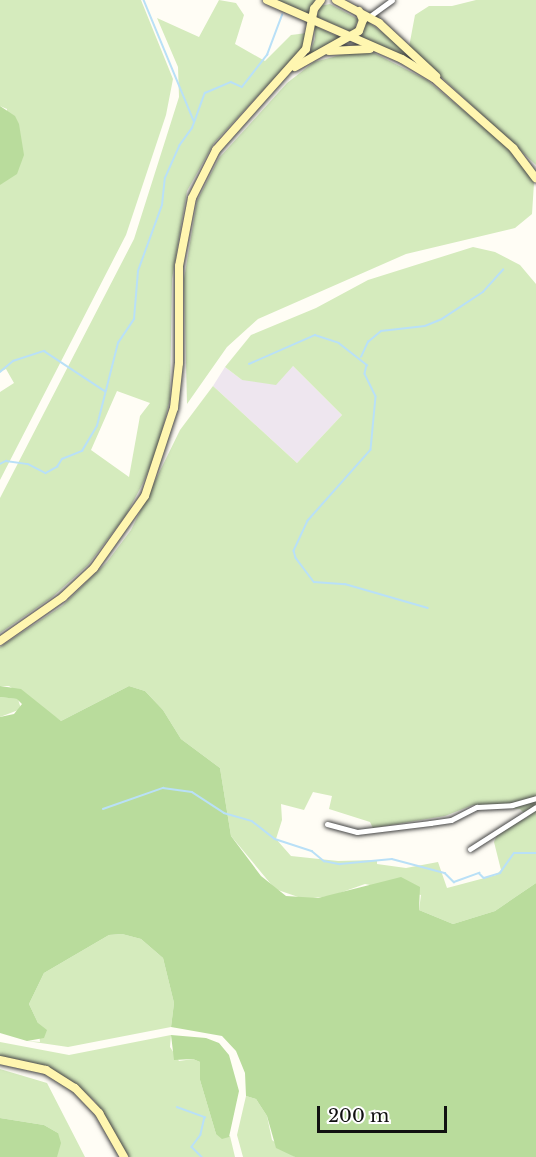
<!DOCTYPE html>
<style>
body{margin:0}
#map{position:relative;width:536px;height:1157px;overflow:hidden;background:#fffdf5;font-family:"Libre Baskerville",serif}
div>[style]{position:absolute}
.industrial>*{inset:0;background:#eee6ef}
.green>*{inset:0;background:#d5ebbd}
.forest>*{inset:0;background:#b9dc9c}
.stream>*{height:1.5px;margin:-0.75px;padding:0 0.75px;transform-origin:0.75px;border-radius:0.75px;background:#b9e0f7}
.roads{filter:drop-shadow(0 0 2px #444) drop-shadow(0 0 2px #444)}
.street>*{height:5px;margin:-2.5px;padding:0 2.5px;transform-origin:2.5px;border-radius:2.5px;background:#fff}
.secondary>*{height:8px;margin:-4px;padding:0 4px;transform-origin:4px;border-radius:4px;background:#fff6b0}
span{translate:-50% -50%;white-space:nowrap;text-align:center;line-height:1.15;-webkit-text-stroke:6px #fff;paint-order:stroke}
.scale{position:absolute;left:317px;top:1106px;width:130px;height:27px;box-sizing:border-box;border:3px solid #111;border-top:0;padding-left:8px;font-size:18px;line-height:21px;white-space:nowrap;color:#111;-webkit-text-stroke:4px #fff;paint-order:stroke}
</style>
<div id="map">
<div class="industrial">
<div style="clip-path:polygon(293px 366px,342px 415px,297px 463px,213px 386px,225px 367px,242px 380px)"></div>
</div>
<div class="green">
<div style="clip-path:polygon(0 0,141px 0,173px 79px,166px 115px,126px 235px,0 480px,0 392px,14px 383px,6px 369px,0 372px,0 185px,7px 109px,0 106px)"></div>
<div style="clip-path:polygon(evenodd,219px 0,236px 3px,244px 15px,235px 44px,265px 61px,291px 35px,307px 33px,307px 43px,214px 143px,187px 191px,172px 279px,170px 399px,157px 451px,143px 483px,126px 515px,88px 565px,51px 598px,0 633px,0 498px,134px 239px,179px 97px,178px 67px,157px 18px,199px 37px,219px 0,117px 391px,150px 403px,140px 416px,129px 477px,91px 450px,117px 391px)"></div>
<div style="clip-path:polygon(275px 0,315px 0,309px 15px)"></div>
<div style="clip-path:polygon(476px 0,536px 0,536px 165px,409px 47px,415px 15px,429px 6px,452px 6px)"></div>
<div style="clip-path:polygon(330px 4px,358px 19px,353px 33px,317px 17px,320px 6px)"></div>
<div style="clip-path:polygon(367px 21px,394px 41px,421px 66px,361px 38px)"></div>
<div style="clip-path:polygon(315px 26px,343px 39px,308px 57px,315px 39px)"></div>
<div style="clip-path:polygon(356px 51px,374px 53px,427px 80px,517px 155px,530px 171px,534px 183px,532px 214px,515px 228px,406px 254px,258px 319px,227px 347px,187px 404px,184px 279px,197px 201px,219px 158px,287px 83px,314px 62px)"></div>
<div style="clip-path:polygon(evenodd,473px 247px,495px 252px,520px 265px,536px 284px,536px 883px,495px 911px,453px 924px,419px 910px,421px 895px,365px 884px,331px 896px,304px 899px,275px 889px,231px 836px,220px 768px,181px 739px,163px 710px,145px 691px,129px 686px,61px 721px,9px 686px,0 686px,0 647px,62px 606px,107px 562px,131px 530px,180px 430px,213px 386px,297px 463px,342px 415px,293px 366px,276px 385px,242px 380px,225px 367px,251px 335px,316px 308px,368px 280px,473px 247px,313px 792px,332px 796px,329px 809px,370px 822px,373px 828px,445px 816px,473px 805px,520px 809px,528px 817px,498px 832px,494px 842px,501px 870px,496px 875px,447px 888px,438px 862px,406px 868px,377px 864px,377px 860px,338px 861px,291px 856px,276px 839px,282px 820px,281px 804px,304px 810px,313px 792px)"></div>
<div style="clip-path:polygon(0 697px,18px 699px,21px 709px,0 717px)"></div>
<div style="clip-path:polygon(122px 934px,141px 939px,163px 958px,174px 1003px,171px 1027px,68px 1047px,27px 1041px,40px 1042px,38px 1023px,29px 1004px,44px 973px,109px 935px)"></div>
<div style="clip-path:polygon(171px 1035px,170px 1047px,179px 1061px,193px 1059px,200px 1062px,200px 1080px,216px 1134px,230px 1136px,235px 1157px,129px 1157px,95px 1101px,73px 1082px,35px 1063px,0 1057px,0 1042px,69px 1055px)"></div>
<div style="clip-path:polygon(0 1069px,47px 1083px,85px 1157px,57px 1157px,58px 1133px,44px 1125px,0 1118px)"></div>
<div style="clip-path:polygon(246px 1096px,256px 1099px,267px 1116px,272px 1140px,295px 1157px,243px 1157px,237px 1135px)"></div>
</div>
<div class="forest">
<div style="clip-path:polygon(0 106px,15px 116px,19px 124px,24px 155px,17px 174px,0 185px)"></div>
<div style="clip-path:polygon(0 686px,21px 689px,61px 721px,129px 686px,145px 691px,163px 710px,181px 739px,220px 768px,231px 836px,261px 876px,286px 896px,318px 898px,401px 877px,420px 887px,419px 910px,453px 924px,495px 911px,536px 883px,536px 1157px,295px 1157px,276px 1148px,267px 1116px,256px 1099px,246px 1096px,245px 1073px,236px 1051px,222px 1036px,171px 1027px,174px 1003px,163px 958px,141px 939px,122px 934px,109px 935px,44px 973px,29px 1004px,38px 1023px,47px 1030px,44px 1038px,27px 1041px,0 1033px,0 717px,14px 714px,22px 704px,17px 699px,0 697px)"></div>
<div style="clip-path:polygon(171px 1035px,206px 1038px,219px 1043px,229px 1055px,239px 1091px,229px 1137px,222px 1139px,216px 1134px,200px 1080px,200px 1062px,193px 1059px,174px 1060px)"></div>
<div style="clip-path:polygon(0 1118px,44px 1125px,58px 1133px,61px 1143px,57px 1157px,0 1157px)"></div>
</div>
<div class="stream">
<div style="left:144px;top:0;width:131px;rotate:67.5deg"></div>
<div style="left:361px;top:357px;width:17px;rotate:-65deg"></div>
<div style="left:368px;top:342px;width:17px;rotate:-40deg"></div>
<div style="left:381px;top:331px;width:44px;rotate:-6.5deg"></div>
<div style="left:425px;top:326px;width:18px;rotate:-22deg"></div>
<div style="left:442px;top:319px;width:49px;rotate:-33.4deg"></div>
<div style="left:483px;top:292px;width:30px;rotate:-48deg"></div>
<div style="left:249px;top:364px;width:72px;rotate:-23.7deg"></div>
<div style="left:315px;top:335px;width:25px;rotate:18deg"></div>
<div style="left:339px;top:343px;width:36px;rotate:38deg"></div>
<div style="left:367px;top:365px;width:9px;rotate:103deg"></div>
<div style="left:365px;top:374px;width:25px;rotate:64deg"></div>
<div style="left:376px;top:397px;width:53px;rotate:95.4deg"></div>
<div style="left:371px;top:450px;width:95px;rotate:131.6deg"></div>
<div style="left:308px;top:521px;width:33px;rotate:115deg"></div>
<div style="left:294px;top:551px;width:7px;rotate:74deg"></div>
<div style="left:296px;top:558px;width:30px;rotate:53deg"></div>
<div style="left:314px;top:582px;width:31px;rotate:4deg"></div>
<div style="left:345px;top:584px;width:86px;rotate:16.1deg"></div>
<div style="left:0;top:372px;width:17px;rotate:-40deg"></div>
<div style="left:13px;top:361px;width:33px;rotate:-18deg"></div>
<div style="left:44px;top:351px;width:73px;rotate:33.3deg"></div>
<div style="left:0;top:464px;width:7px;rotate:-27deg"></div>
<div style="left:6px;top:461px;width:22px;rotate:8deg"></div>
<div style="left:28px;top:464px;width:20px;rotate:27deg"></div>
<div style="left:46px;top:473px;width:13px;rotate:-29deg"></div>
<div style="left:57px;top:467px;width:9px;rotate:-58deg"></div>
<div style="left:62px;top:459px;width:22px;rotate:-22deg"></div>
<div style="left:82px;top:451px;width:29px;rotate:-59deg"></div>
<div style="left:97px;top:426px;width:86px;rotate:-75.8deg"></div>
<div style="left:118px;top:343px;width:29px;rotate:-56deg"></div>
<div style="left:134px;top:319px;width:48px;rotate:-85.2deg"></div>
<div style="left:138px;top:271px;width:70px;rotate:-70deg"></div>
<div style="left:162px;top:205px;width:27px;rotate:-84deg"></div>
<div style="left:165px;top:178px;width:35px;rotate:-66deg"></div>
<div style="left:179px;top:146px;width:22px;rotate:-54deg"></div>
<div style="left:192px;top:128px;width:37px;rotate:-70deg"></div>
<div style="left:205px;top:93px;width:28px;rotate:-23deg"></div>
<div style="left:231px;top:82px;width:12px;rotate:24deg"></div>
<div style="left:242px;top:87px;width:41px;rotate:-52deg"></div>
<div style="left:267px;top:55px;width:43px;rotate:-69.4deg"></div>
<div style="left:103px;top:809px;width:64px;rotate:-19.3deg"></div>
<div style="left:163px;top:788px;width:29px;rotate:8deg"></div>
<div style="left:192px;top:792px;width:38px;rotate:33deg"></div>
<div style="left:224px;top:813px;width:29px;rotate:16deg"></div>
<div style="left:252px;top:821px;width:29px;rotate:38deg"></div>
<div style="left:275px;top:839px;width:39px;rotate:18deg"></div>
<div style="left:312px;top:851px;width:16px;rotate:40deg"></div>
<div style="left:324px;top:861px;width:16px;rotate:11deg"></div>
<div style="left:340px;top:864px;width:52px;rotate:-5.5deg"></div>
<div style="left:392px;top:859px;width:55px;rotate:14.8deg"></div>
<div style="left:445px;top:873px;width:13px;rotate:45deg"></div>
<div style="left:454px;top:882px;width:27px;rotate:-20deg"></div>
<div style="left:479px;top:873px;width:7px;rotate:45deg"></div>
<div style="left:484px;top:878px;width:17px;rotate:-17deg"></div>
<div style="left:500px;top:873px;width:24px;rotate:-55deg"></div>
<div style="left:514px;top:853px;width:22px"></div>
<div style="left:177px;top:1107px;width:30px;rotate:20deg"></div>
<div style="left:205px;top:1117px;width:18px;rotate:103deg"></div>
<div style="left:201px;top:1135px;width:15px;rotate:127deg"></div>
<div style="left:192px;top:1147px;width:14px;rotate:45deg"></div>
</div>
<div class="roads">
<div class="street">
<div style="left:370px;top:16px;width:27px;rotate:-36deg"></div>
<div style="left:327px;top:824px;width:31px;rotate:15deg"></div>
<div style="left:357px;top:832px;width:74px;rotate:-7deg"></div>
<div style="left:430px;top:823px;width:21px;rotate:-8deg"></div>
<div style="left:451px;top:820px;width:29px;rotate:-27deg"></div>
<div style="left:477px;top:807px;width:35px;rotate:-3deg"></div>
<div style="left:512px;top:805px;width:25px;rotate:-16deg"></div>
<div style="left:470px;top:849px;width:78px;rotate:-32.5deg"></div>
</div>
<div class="secondary">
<div style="left:267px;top:0;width:147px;rotate:23.6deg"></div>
<div style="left:402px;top:59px;width:37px;rotate:31deg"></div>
<div style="left:434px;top:78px;width:106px;rotate:41.5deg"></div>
<div style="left:513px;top:148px;width:38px;rotate:53deg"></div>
<div style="left:336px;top:0;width:49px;rotate:28.1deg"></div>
<div style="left:379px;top:23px;width:78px;rotate:42.9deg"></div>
<div style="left:329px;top:51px;width:41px;rotate:-2.8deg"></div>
<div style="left:295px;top:67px;width:73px;rotate:-29.4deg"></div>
<div style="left:359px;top:31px;width:12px;rotate:-70deg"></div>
<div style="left:363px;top:20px;width:10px;rotate:-114deg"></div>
<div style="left:0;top:641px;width:77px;rotate:-34.9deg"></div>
<div style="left:63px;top:597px;width:42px;rotate:-43.1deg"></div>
<div style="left:94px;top:568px;width:88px;rotate:-54.7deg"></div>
<div style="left:145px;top:496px;width:93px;rotate:-71.8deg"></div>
<div style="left:174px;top:408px;width:45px;rotate:-83.7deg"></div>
<div style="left:179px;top:363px;width:97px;rotate:-90deg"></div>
<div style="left:179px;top:266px;width:69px;rotate:-79.2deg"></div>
<div style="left:192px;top:198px;width:54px;rotate:-63.4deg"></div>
<div style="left:216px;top:150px;width:135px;rotate:-48.3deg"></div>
<div style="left:306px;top:49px;width:41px;rotate:-78.7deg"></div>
<div style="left:314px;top:9px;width:11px;rotate:-52deg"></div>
<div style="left:0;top:1060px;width:47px;rotate:12.3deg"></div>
<div style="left:46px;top:1070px;width:34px;rotate:32deg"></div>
<div style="left:75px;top:1088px;width:35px;rotate:46deg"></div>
<div style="left:99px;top:1113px;width:51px;rotate:60.4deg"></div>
</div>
</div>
<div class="scale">200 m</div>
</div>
